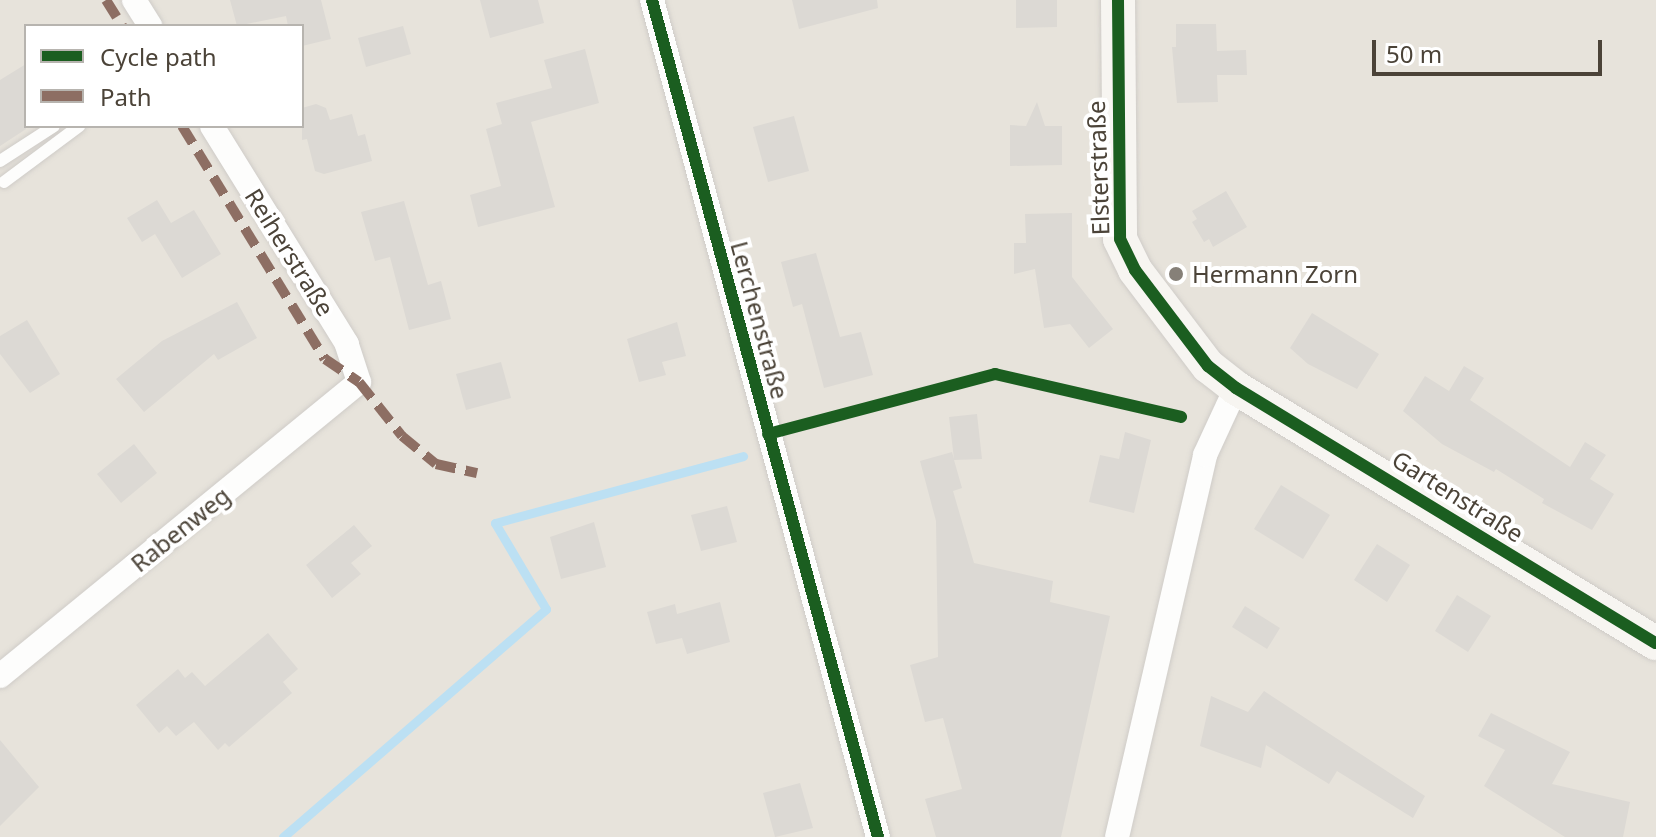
<!DOCTYPE html>
<meta charset="utf-8">
<style>
body{margin:0}
#map{position:relative;width:1656px;height:837px;overflow:hidden;background:#f3f1ee;font-family:"Noto Sans",sans-serif}
div>[style]{position:absolute}
.residential>*{inset:0;background:#e7e3db}
.stream>*{height:9px;margin:-4.5px;padding:0 4.5px;transform-origin:4.5px;border-radius:4.5px;background:#bce0f3}
.building>*{inset:0;background:#dcd9d4}
.roads{filter:drop-shadow(0 0 2px #cfccc8) drop-shadow(0 0 2px #cfccc8)}
.lane>*{height:12px;margin:-6px;padding:0 6px;transform-origin:6px;border-radius:6px;background:#fdfdfc}
.street>*{height:24px;margin:-12px;padding:0 12px;transform-origin:12px;border-radius:12px;background:#fdfdfc}
.secondary>*{height:34px;margin:-17px;padding:0 17px;transform-origin:17px;border-radius:17px;background:#f7f5f1}
.quiet>*{height:10px;margin-top:-5px;transform-origin:0;background:repeating-linear-gradient(90deg,#8d6e63 0 20px,transparent 0 30px)}
.cycleway>*{height:12px;margin:-6px;padding:0 6px;transform-origin:6px;border-radius:6px;background:#1b5e20}
.dots>*{width:22px;height:22px;translate:-50% -50%;box-sizing:border-box;border:4px solid #fff;border-radius:50%}
span{translate:-50% -50%;white-space:nowrap;text-align:center;line-height:1.15;-webkit-text-stroke:8px #fff;paint-order:stroke}
.street-label{font-size:24px;color:#4b4338}
.poi-label{font-size:24px;color:#4b4338}
.left{translate:0 -50%;text-align:left}
.legend{position:absolute;left:24px;top:24px;width:280px;height:104px;box-sizing:border-box;background:#fff;border:2px solid #b7b4af;margin:0;padding:10px 14px;list-style:none;font-size:24px;color:#4b4338}
.legend li{display:flex;align-items:center;gap:16px;height:40px}
.legend b{width:40px;border:2px solid #b7b4af}
.scale{position:absolute;left:1372px;top:40px;width:230px;height:36px;box-sizing:border-box;border:4px solid #4b4338;border-top:0;padding-left:10px;font-size:24px;line-height:28px;white-space:nowrap;color:#4b4338;-webkit-text-stroke:6px #fff;paint-order:stroke}
</style>
<div id="map">
<div class="residential">
<div style="clip-path:polygon(evenodd,0 0,1656px 0,1656px 837px,0 837px,0 0,26px 26px,302px 26px,302px 126px,26px 126px,26px 26px)"></div>
</div>
<div class="stream">
<div style="left:283px;top:837px;width:348px;rotate:-40.9deg"></div>
<div style="left:546px;top:609px;width:100px;rotate:-120.7deg"></div>
<div style="left:495px;top:523px;width:257px;rotate:-15.1deg"></div>
</div>
<div class="building">
<div style="clip-path:polygon(230px 0,321px 0,331px 39px,302px 46px,302px 26px,288px 26px,286px 16px,237px 26px)"></div>
<div style="clip-path:polygon(480px 0,538px 0,544px 23px,490px 38px)"></div>
<div style="clip-path:polygon(792px 0,877px 0,878px 8px,799px 29px)"></div>
<div style="clip-path:polygon(1016px 0,1057px 0,1057px 27px,1016px 28px)"></div>
<div style="clip-path:polygon(1176px 24px,1216px 24px,1217px 51px,1246px 50px,1247px 75px,1217px 75px,1218px 102px,1177px 103px,1172px 47px,1176px 47px)"></div>
<div style="clip-path:polygon(403px 26px,411px 54px,366px 67px,358px 38px)"></div>
<div style="clip-path:polygon(585px 49px,599px 103px,531px 122px,555px 207px,478px 227px,470px 195px,501px 186px,486px 129px,502px 124px,496px 103px,552px 88px,544px 60px)"></div>
<div style="clip-path:polygon(26px 64px,26px 129px,0 146px,0 80px)"></div>
<div style="clip-path:polygon(1037px 102px,1045px 126px,1062px 126px,1062px 165px,1010px 166px,1010px 125px,1026px 126px)"></div>
<div style="clip-path:polygon(316px 104px,326px 108px,330px 120px,352px 114px,358px 136px,365px 134px,372px 161px,324px 174px,315px 171px,307px 139px,302px 140px,302px 108px)"></div>
<div style="clip-path:polygon(794px 116px,809px 171px,768px 182px,753px 127px)"></div>
<div style="clip-path:polygon(1226px 191px,1247px 227px,1213px 247px,1209px 239px,1204px 242px,1192px 222px,1197px 219px,1192px 211px)"></div>
<div style="clip-path:polygon(157px 200px,171px 223px,194px 210px,221px 254px,182px 278px,155px 234px,142px 242px,127px 218px)"></div>
<div style="clip-path:polygon(404px 201px,428px 285px,441px 281px,451px 319px,409px 330px,390px 257px,375px 261px,361px 212px)"></div>
<div style="clip-path:polygon(1072px 213px,1072px 277px,1113px 329px,1089px 348px,1070px 324px,1044px 328px,1035px 269px,1014px 274px,1014px 243px,1026px 243px,1025px 214px)"></div>
<div style="clip-path:polygon(816px 253px,840px 337px,861px 332px,873px 375px,824px 388px,802px 304px,793px 307px,781px 262px)"></div>
<div style="clip-path:polygon(237px 302px,257px 338px,218px 360px,214px 354px,144px 412px,116px 379px,162px 341px)"></div>
<div style="clip-path:polygon(1312px 313px,1379px 354px,1357px 389px,1308px 364px,1290px 348px)"></div>
<div style="clip-path:polygon(27px 320px,60px 374px,30px 393px,0 354px,0 336px)"></div>
<div style="clip-path:polygon(677px 322px,686px 356px,662px 362px,666px 375px,639px 382px,627px 339px)"></div>
<div style="clip-path:polygon(501px 362px,511px 398px,466px 410px,456px 374px)"></div>
<div style="clip-path:polygon(1464px 366px,1484px 378px,1470px 400px,1570px 467px,1585px 442px,1606px 455px,1590px 479px,1614px 494px,1592px 530px,1542px 503px,1544px 499px,1496px 469px,1494px 472px,1442px 444px,1403px 411px,1425px 376px,1449px 391px)"></div>
<div style="clip-path:polygon(977px 414px,982px 459px,954px 460px,962px 488px,953px 491px,974px 563px,1053px 581px,1050px 602px,1110px 616px,1061px 837px,936px 837px,925px 799px,962px 789px,943px 718px,925px 722px,910px 665px,938px 657px,936px 521px,920px 461px,952px 452px,954px 459px,949px 417px)"></div>
<div style="clip-path:polygon(1125px 432px,1151px 440px,1134px 513px,1089px 502px,1100px 455px,1119px 459px)"></div>
<div style="clip-path:polygon(134px 444px,157px 473px,121px 503px,97px 474px)"></div>
<div style="clip-path:polygon(1281px 485px,1330px 515px,1303px 559px,1254px 529px)"></div>
<div style="clip-path:polygon(727px 506px,737px 542px,701px 551px,691px 515px)"></div>
<div style="clip-path:polygon(594px 522px,606px 567px,561px 579px,550px 537px)"></div>
<div style="clip-path:polygon(354px 525px,372px 546px,351px 563px,361px 574px,332px 598px,306px 565px)"></div>
<div style="clip-path:polygon(1377px 544px,1410px 565px,1387px 602px,1354px 580px)"></div>
<div style="clip-path:polygon(1457px 595px,1491px 616px,1468px 652px,1435px 631px)"></div>
<div style="clip-path:polygon(720px 602px,730px 642px,687px 654px,682px 638px,656px 644px,647px 612px,675px 604px,677px 614px)"></div>
<div style="clip-path:polygon(1245px 606px,1280px 628px,1267px 649px,1232px 627px)"></div>
<div style="clip-path:polygon(268px 633px,298px 669px,283px 682px,292px 693px,229px 747px,225px 743px,218px 750px,194px 722px,176px 736px,167px 726px,159px 733px,136px 705px,178px 669px,185px 678px,192px 672px,205px 686px)"></div>
<div style="clip-path:polygon(1264px 691px,1425px 796px,1413px 818px,1337px 771px,1329px 784px,1266px 745px,1261px 768px,1200px 746px,1211px 696px,1248px 712px)"></div>
<div style="clip-path:polygon(1491px 713px,1570px 752px,1552px 784px,1630px 802px,1623px 837px,1565px 837px,1484px 786px,1505px 750px,1478px 736px)"></div>
<div style="clip-path:polygon(0 740px,39px 787px,0 826px)"></div>
<div style="clip-path:polygon(800px 783px,813px 828px,775px 837px,763px 793px)"></div>
</div>
<div class="roads">
<div class="lane">
<div style="left:0;top:161px;width:64px;rotate:-32.9deg"></div>
<div style="left:4px;top:182px;width:94px;rotate:-36.7deg"></div>
</div>
<div class="street">
<div style="left:134px;top:0;width:31px;rotate:58deg"></div>
<div style="left:652px;top:0;width:867px;rotate:74.89deg"></div>
<div style="left:0;top:676px;width:464px;rotate:-39.3deg"></div>
<div style="left:359px;top:382px;width:40px;rotate:-108deg"></div>
<div style="left:347px;top:344px;width:256px;rotate:-121.8deg"></div>
<div style="left:1117px;top:837px;width:392px;rotate:-77deg"></div>
<div style="left:1205px;top:455px;width:74px;rotate:-65.2deg"></div>
</div>
<div class="secondary">
<div style="left:1118px;top:0;width:239px;rotate:89.5deg"></div>
<div style="left:1120px;top:239px;width:34px;rotate:64deg"></div>
<div style="left:1135px;top:270px;width:121px;rotate:52.8deg"></div>
<div style="left:1208px;top:366px;width:36px;rotate:38deg"></div>
<div style="left:1236px;top:388px;width:491px;rotate:31.3deg"></div>
</div>
</div>
<div class="quiet">
<div style="left:106px;top:0;width:31px;rotate:58deg"></div>
<div style="left:182px;top:126px;width:273px;rotate:58.5deg"></div>
<div style="left:325px;top:359px;width:41px;rotate:34.1deg"></div>
<div style="left:359px;top:382px;width:69px;rotate:51.5deg"></div>
<div style="left:402px;top:436px;width:44px;rotate:39.5deg"></div>
<div style="left:436px;top:464px;width:42px;rotate:12.4deg"></div>
</div>
<div class="cycleway">
<div style="left:652px;top:0;width:867px;rotate:74.89deg"></div>
<div style="left:1118px;top:0;width:239px;rotate:89.5deg"></div>
<div style="left:1120px;top:239px;width:34px;rotate:64deg"></div>
<div style="left:1135px;top:270px;width:121px;rotate:52.8deg"></div>
<div style="left:1208px;top:366px;width:36px;rotate:38deg"></div>
<div style="left:1236px;top:388px;width:491px;rotate:31.3deg"></div>
<div style="left:768px;top:434px;width:235px;rotate:-14.8deg"></div>
<div style="left:995px;top:374px;width:191px;rotate:13deg"></div>
</div>
<div class="dots">
<div style="left:1176px;top:274px;background:#868078"></div>
</div>
<div class="street-label">
<span style="left:1098px;top:168px;rotate:-92deg">Elsterstraße</span>
<span style="left:290px;top:252px;rotate:58deg">Reiherstraße</span>
<span style="left:760px;top:320px;rotate:75deg">Lerchenstraße</span>
<span style="left:1458px;top:496px;rotate:32deg">Gartenstraße</span>
<span style="left:180px;top:529px;rotate:-39deg">Rabenweg</span>
</div>
<div class="poi-label">
<span class="left" style="left:1192px;top:274px">Hermann Zorn</span>
</div>
<ul class="legend">
<li><b style="height:10px;background:#1b5e20"></b>Cycle path</li>
<li><b style="height:10px;background:#8d6e63"></b>Path</li>
</ul>
<div class="scale">50 m</div>
</div>
